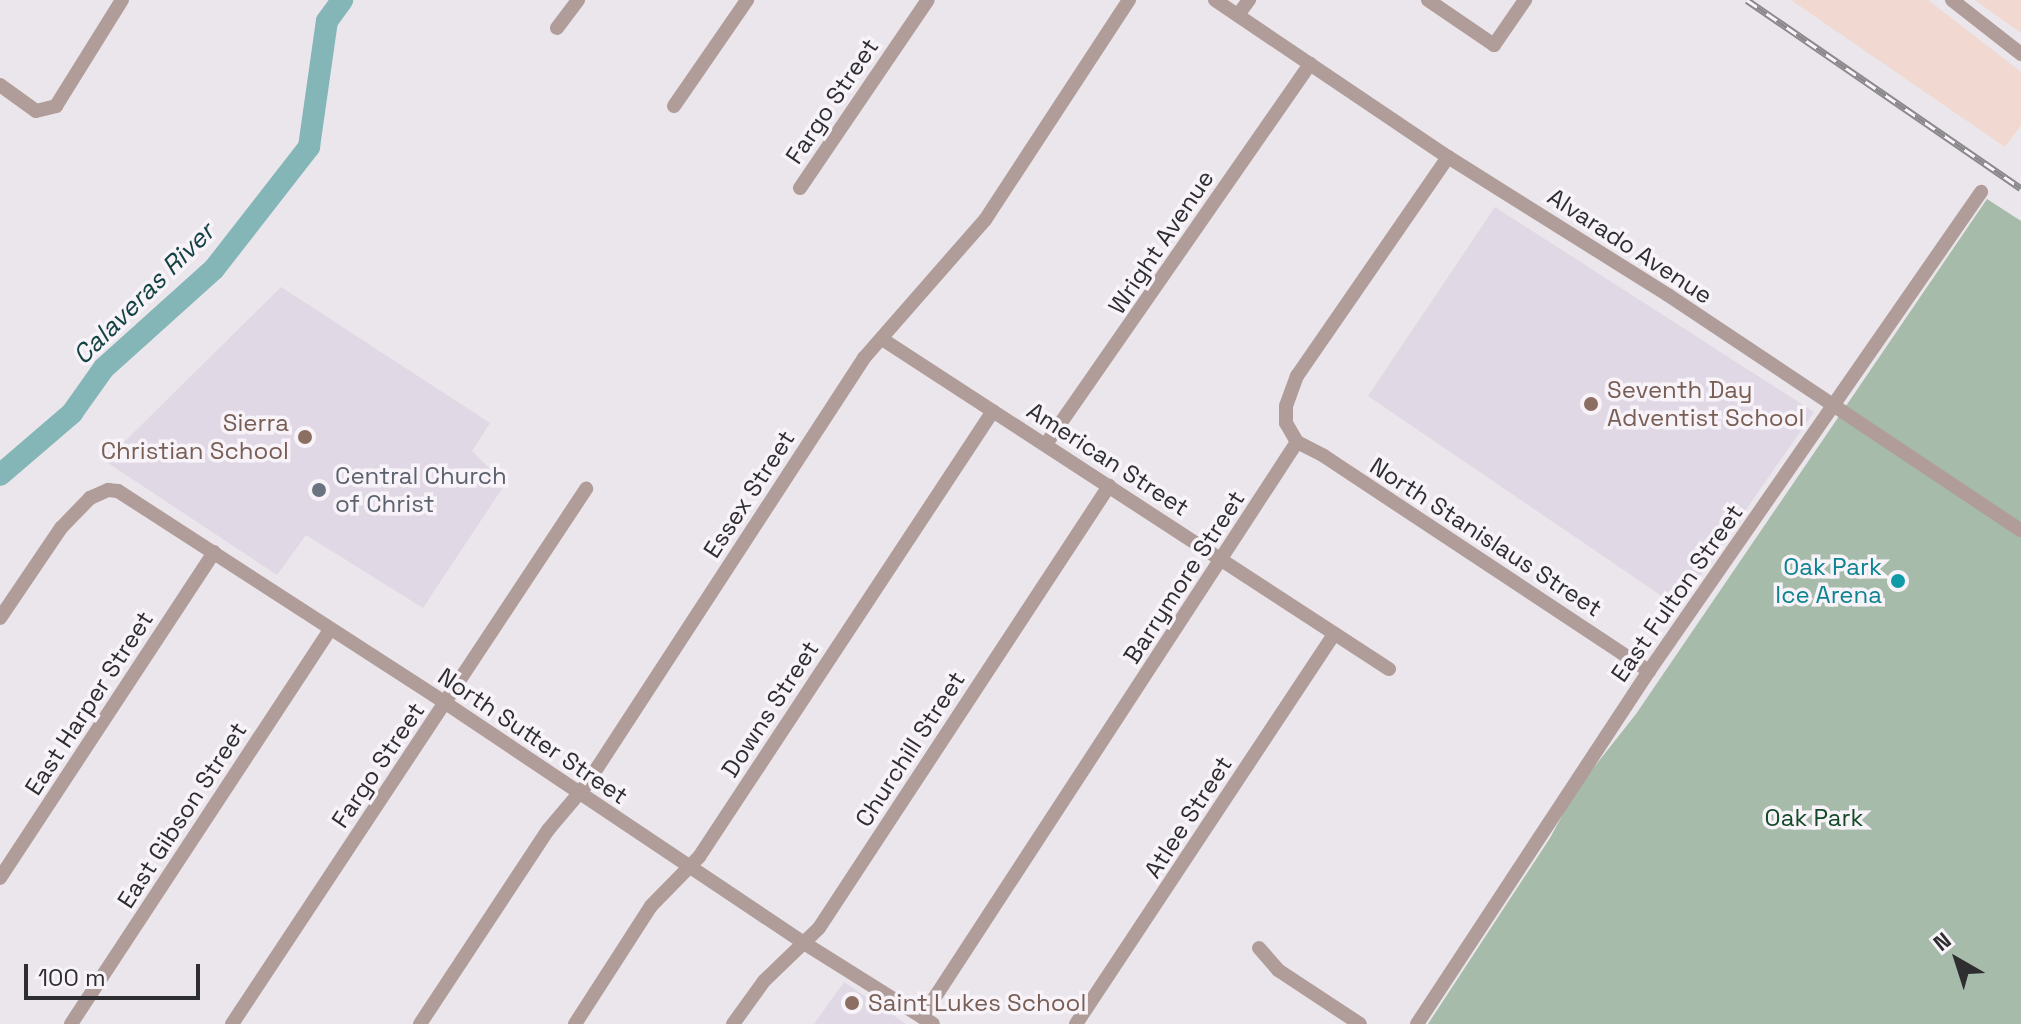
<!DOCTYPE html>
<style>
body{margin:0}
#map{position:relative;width:2021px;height:1024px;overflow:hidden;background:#eae6eb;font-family:"Space Grotesk",sans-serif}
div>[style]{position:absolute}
.built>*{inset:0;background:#e0d8e4}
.industrial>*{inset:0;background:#f1d8d0}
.green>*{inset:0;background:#a6bbaa}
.river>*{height:22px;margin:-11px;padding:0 11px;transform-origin:11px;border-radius:11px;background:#84b6b7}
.minor>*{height:14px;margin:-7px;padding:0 7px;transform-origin:7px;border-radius:7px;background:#b09d9a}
.rail>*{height:7px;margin-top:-3.5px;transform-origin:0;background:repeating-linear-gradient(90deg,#f7f3f9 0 12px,#8c898d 0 24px);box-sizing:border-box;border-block:2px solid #8c898d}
.dots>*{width:22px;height:22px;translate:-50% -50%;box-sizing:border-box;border:4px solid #f7f3f9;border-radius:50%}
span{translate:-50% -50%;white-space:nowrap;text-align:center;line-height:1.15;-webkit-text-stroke:7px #f7f3f9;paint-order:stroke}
.street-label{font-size:24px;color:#2e2d2f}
.education-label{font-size:24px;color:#785e54}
.left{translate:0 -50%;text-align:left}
.right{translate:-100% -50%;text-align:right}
.worship-label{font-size:24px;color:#5b616d}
.culture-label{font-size:24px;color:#0d838f}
.park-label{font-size:24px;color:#124926}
.water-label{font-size:26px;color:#134243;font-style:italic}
.north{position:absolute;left:1917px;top:920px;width:80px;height:80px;-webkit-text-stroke:6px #f7f3f9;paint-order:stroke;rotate:321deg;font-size:22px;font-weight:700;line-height:32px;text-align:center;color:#2e2d2f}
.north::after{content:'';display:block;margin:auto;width:28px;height:36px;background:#2e2d2f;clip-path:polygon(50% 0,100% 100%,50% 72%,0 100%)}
.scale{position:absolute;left:24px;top:964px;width:176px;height:36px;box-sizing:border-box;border:4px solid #2e2d2f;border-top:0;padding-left:10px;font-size:24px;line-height:28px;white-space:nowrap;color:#2e2d2f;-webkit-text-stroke:6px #f7f3f9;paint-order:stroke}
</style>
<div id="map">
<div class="built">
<div style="clip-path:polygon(1495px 207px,1814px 412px,1678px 607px,1368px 396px)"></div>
<div style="clip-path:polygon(281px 287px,490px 423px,472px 451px,505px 484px,423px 608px,306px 535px,277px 575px,105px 461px)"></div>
<div style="clip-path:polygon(844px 982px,906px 1024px,814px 1024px)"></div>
</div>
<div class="industrial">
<div style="clip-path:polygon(1791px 0,1928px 0,2021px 72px,2021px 125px,2005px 147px)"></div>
<div style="clip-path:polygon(1975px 0,2021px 0,2021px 33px)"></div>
</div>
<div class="green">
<div style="clip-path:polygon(1987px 199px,2021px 221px,2021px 1024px,1428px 1024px,1550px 838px,1576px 790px,1636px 714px)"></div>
</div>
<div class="river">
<div style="left:0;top:475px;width:95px;rotate:-40.7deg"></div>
<div style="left:72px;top:413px;width:55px;rotate:-54.6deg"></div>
<div style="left:104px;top:368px;width:148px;rotate:-42deg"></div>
<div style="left:214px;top:269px;width:155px;rotate:-52.1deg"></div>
<div style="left:309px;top:147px;width:127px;rotate:-81.9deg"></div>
<div style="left:327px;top:21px;width:26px;rotate:-54deg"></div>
</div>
<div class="minor">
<div style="left:1215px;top:0;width:281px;rotate:34deg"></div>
<div style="left:1448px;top:157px;width:260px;rotate:32.1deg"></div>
<div style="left:1668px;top:295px;width:424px;rotate:33.7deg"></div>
<div style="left:1428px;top:0;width:80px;rotate:34.3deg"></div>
<div style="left:1494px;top:45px;width:55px;rotate:-55.4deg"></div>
<div style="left:1952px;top:0;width:88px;rotate:38deg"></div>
<div style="left:1238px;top:15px;width:19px;rotate:-54deg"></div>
<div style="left:557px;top:28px;width:35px;rotate:-53deg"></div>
<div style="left:0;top:85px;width:44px;rotate:35.8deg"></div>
<div style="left:36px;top:111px;width:21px;rotate:-14deg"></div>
<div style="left:56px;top:106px;width:125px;rotate:-58.1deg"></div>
<div style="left:674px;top:106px;width:129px;rotate:-55.4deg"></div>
<div style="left:800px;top:188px;width:227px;rotate:-55.8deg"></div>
<div style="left:882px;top:339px;width:605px;rotate:33.06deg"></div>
<div style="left:1297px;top:442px;width:30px;rotate:27deg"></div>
<div style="left:1324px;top:456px;width:390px;rotate:33.5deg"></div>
<div style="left:1297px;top:442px;width:22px;rotate:-120deg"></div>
<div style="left:1286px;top:423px;width:17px;rotate:-90deg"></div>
<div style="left:1286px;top:406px;width:32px;rotate:-70deg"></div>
<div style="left:1297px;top:376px;width:266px;rotate:-55.4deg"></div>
<div style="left:1046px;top:444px;width:463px;rotate:-55.2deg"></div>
<div style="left:0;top:618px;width:109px;rotate:-55.9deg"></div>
<div style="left:61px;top:528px;width:42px;rotate:-46deg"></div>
<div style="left:90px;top:498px;width:20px;rotate:-24deg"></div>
<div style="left:108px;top:490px;width:10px;rotate:6deg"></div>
<div style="left:118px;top:491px;width:392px;rotate:32.9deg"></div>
<div style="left:447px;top:704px;width:430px;rotate:33.8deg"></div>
<div style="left:804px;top:943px;width:152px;rotate:32.1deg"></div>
<div style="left:0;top:878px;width:390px;rotate:-56.7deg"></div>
<div style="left:1259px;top:948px;width:29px;rotate:49deg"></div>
<div style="left:1278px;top:970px;width:98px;rotate:33.4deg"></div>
<div style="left:922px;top:1017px;width:686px;rotate:-56.89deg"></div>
<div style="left:71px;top:1024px;width:472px;rotate:-56.7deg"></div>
<div style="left:232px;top:1024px;width:642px;rotate:-56.51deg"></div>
<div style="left:420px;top:1024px;width:232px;rotate:-56.6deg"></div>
<div style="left:548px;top:830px;width:59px;rotate:-49.8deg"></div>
<div style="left:586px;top:785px;width:510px;rotate:-56.93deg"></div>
<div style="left:864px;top:358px;width:184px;rotate:-48.8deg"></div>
<div style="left:985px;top:220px;width:263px;rotate:-56.8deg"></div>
<div style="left:575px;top:1024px;width:140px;rotate:-57.2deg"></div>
<div style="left:651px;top:906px;width:69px;rotate:-45.6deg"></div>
<div style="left:699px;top:857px;width:534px;rotate:-56.61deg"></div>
<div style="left:733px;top:1024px;width:53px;rotate:-54.2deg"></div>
<div style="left:764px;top:981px;width:76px;rotate:-43.9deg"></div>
<div style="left:819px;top:928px;width:529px;rotate:-56.73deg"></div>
<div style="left:1076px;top:1024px;width:468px;rotate:-56.5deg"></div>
<div style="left:1417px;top:1024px;width:422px;rotate:-56.7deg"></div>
<div style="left:1649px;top:671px;width:583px;rotate:-55.27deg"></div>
</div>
<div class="rail">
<div style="left:1747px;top:0;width:332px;rotate:34.5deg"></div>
</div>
<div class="dots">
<div style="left:1591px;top:404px;background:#8d6e63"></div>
<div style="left:305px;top:437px;background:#8d6e63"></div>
<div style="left:319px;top:490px;background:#6b7280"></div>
<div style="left:1898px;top:581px;background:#0f9aa8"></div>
<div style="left:852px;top:1003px;background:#8d6e63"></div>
</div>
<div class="street-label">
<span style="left:832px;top:101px;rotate:-56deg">Fargo Street</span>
<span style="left:1161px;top:242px;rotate:-56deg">Wright Avenue</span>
<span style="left:1630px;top:246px;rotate:33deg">Alvarado Avenue</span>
<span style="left:1108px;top:459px;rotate:33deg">American Street</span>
<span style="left:749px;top:494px;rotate:-57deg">Essex Street</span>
<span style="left:1486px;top:537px;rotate:33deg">North Stanislaus Street</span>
<span style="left:1184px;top:577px;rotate:-57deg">Barrymore Street</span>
<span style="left:1677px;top:593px;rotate:-55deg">East Fulton Street</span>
<span style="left:89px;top:703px;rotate:-57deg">East Harper Street</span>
<span style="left:770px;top:709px;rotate:-57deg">Downs Street</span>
<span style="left:533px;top:736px;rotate:34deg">North Sutter Street</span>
<span style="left:910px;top:749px;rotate:-57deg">Churchill Street</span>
<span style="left:378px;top:765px;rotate:-56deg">Fargo Street</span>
<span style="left:182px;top:815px;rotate:-57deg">East Gibson Street</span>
<span style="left:1188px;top:817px;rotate:-57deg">Atlee Street</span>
</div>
<div class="education-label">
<span class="left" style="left:1607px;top:404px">Seventh Day<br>Adventist School</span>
<span class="right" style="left:289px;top:437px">Sierra<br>Christian School</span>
<span class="left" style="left:868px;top:1003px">Saint Lukes School</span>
</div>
<div class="worship-label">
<span class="left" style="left:335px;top:490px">Central Church<br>of Christ</span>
</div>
<div class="culture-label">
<span class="right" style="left:1882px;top:581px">Oak Park<br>Ice Arena</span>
</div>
<div class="park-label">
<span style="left:1814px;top:818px">Oak Park</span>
</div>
<div class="water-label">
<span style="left:144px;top:294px;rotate:-45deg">Calaveras River</span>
</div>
<div class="north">N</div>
<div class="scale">100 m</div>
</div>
